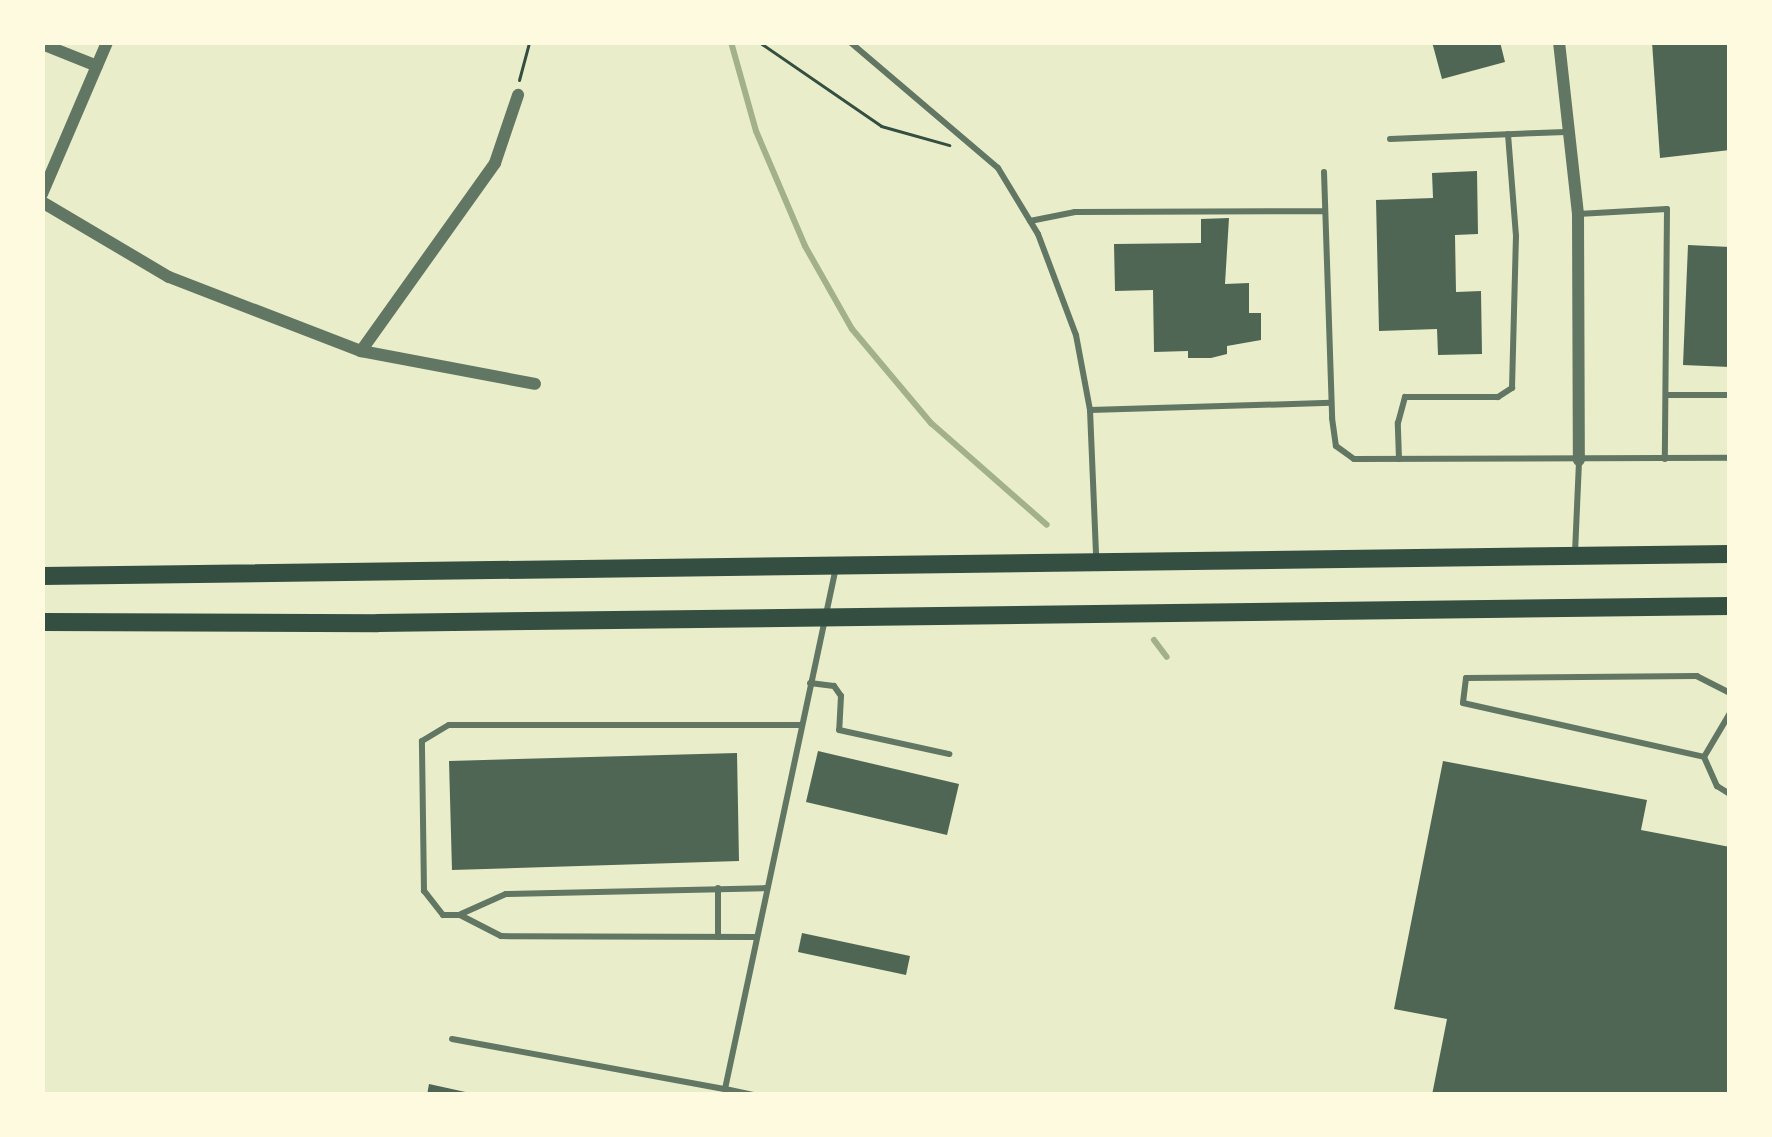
<!DOCTYPE html>
<style>
body{margin:0}
#map{position:relative;width:1772px;height:1137px;overflow:hidden;background:#e9edc9;font-family:Raleway,sans-serif}
div>[style]{position:absolute}
.stream>*{height:6px;margin:-3px;padding:0 3px;transform-origin:3px;border-radius:3px;background:#a3b18a}
.building>*{inset:0;background:#4f6655}
.path>*{height:3px;margin:-1.5px;padding:0 1.5px;transform-origin:1.5px;border-radius:1.5px;background:#344e41}
.service>*{height:6px;margin:-3px;padding:0 3px;transform-origin:3px;border-radius:3px;background:#617663}
.minor>*{height:12px;margin:-6px;padding:0 6px;transform-origin:6px;border-radius:6px;background:#617663}
.primary>*{height:18px;margin:-9px;padding:0 9px;transform-origin:9px;border-radius:9px;background:#344e41}
span{translate:-50% -50%;white-space:nowrap;text-align:center;line-height:1.15;-webkit-text-stroke:12px #fefae0;paint-order:stroke}
.frame{position:absolute;inset:0;border:45px solid #fefae0;pointer-events:none}
</style>
<div id="map">
<div class="stream">
<div style="left:731px;top:42px;width:92px;rotate:74.3deg"></div>
<div style="left:756px;top:131px;width:125px;rotate:66.9deg"></div>
<div style="left:805px;top:246px;width:95px;rotate:60.5deg"></div>
<div style="left:852px;top:329px;width:123px;rotate:50deg"></div>
<div style="left:931px;top:423px;width:154px;rotate:41.3deg"></div>
<div style="left:1154px;top:640px;width:21px;rotate:53deg"></div>
</div>
<div class="building">
<div style="clip-path:polygon(1432px 42px,1500px 42px,1505px 62px,1442px 79px)"></div>
<div style="clip-path:polygon(1652px 42px,1730px 42px,1730px 150px,1660px 158px)"></div>
<div style="clip-path:polygon(1477px 171px,1478px 234px,1455px 235px,1456px 292px,1481px 291px,1482px 354px,1438px 355px,1437px 329px,1379px 331px,1376px 200px,1433px 198px,1432px 173px)"></div>
<div style="clip-path:polygon(1229px 218px,1225px 284px,1249px 283px,1249px 313px,1261px 313px,1261px 340px,1227px 346px,1227px 354px,1211px 358px,1188px 358px,1188px 351px,1154px 352px,1153px 290px,1115px 291px,1114px 244px,1201px 243px,1201px 219px)"></div>
<div style="clip-path:polygon(1688px 245px,1730px 247px,1730px 367px,1683px 365px)"></div>
<div style="clip-path:polygon(818px 751px,959px 784px,947px 835px,806px 802px)"></div>
<div style="clip-path:polygon(737px 753px,739px 861px,452px 870px,449px 761px)"></div>
<div style="clip-path:polygon(1443px 761px,1647px 800px,1641px 830px,1730px 847px,1730px 1095px,1432px 1095px,1447px 1019px,1394px 1009px)"></div>
<div style="clip-path:polygon(802px 933px,910px 956px,906px 975px,798px 952px)"></div>
<div style="clip-path:polygon(429px 1084px,470px 1093px,470px 1095px,427px 1095px)"></div>
</div>
<div class="path">
<div style="left:759px;top:42px;width:148px;rotate:34.5deg"></div>
<div style="left:881px;top:126px;width:71px;rotate:15.6deg"></div>
<div style="left:519px;top:80px;width:39px;rotate:-75deg"></div>
</div>
<div class="service">
<div style="left:850px;top:42px;width:194px;rotate:40.4deg"></div>
<div style="left:998px;top:168px;width:77px;rotate:58.8deg"></div>
<div style="left:1038px;top:234px;width:108px;rotate:69.4deg"></div>
<div style="left:1076px;top:335px;width:76px;rotate:79.4deg"></div>
<div style="left:1090px;top:410px;width:146px;rotate:87.6deg"></div>
<div style="left:1390px;top:139px;width:176px;rotate:-2.3deg"></div>
<div style="left:1324px;top:172px;width:246px;rotate:88.1deg"></div>
<div style="left:1332px;top:418px;width:28px;rotate:82deg"></div>
<div style="left:1336px;top:446px;width:22px;rotate:36deg"></div>
<div style="left:1354px;top:459px;width:376px;rotate:-0.2deg"></div>
<div style="left:1578px;top:214px;width:89px;rotate:-3.2deg"></div>
<div style="left:1667px;top:209px;width:250px;rotate:90.5deg"></div>
<div style="left:1030px;top:221px;width:46px;rotate:-11.3deg"></div>
<div style="left:1075px;top:212px;width:250px;rotate:-0.2deg"></div>
<div style="left:1667px;top:395px;width:63px"></div>
<div style="left:1090px;top:410px;width:241px;rotate:-1.7deg"></div>
<div style="left:1399px;top:459px;width:36px;rotate:-92deg"></div>
<div style="left:1398px;top:423px;width:27px;rotate:-75deg"></div>
<div style="left:1405px;top:397px;width:93px"></div>
<div style="left:1498px;top:397px;width:17px;rotate:-33deg"></div>
<div style="left:1512px;top:388px;width:152px;rotate:-88.5deg"></div>
<div style="left:1516px;top:236px;width:102px;rotate:-94.5deg"></div>
<div style="left:1575px;top:553px;width:93px;rotate:-87.5deg"></div>
<div style="left:810px;top:683px;width:24px;rotate:7deg"></div>
<div style="left:834px;top:686px;width:12px;rotate:55deg"></div>
<div style="left:841px;top:696px;width:34px;rotate:93deg"></div>
<div style="left:839px;top:730px;width:113px;rotate:12.3deg"></div>
<div style="left:1730px;top:693px;width:37px;rotate:-153deg"></div>
<div style="left:1697px;top:676px;width:231px;rotate:179.5deg"></div>
<div style="left:1466px;top:678px;width:25px;rotate:97deg"></div>
<div style="left:1463px;top:703px;width:247px;rotate:12.6deg"></div>
<div style="left:1704px;top:757px;width:51px;rotate:-59.4deg"></div>
<div style="left:1704px;top:757px;width:32px;rotate:66deg"></div>
<div style="left:1717px;top:786px;width:15px;rotate:32deg"></div>
<div style="left:718px;top:888px;width:49px;rotate:90deg"></div>
<div style="left:461px;top:914px;width:49px;rotate:-24deg"></div>
<div style="left:506px;top:894px;width:259px;rotate:-1.3deg"></div>
<div style="left:755px;top:937px;width:254px;rotate:-179.8deg"></div>
<div style="left:501px;top:936px;width:46px;rotate:-152.9deg"></div>
<div style="left:460px;top:915px;width:17px;rotate:180deg"></div>
<div style="left:443px;top:915px;width:31px;rotate:-128deg"></div>
<div style="left:424px;top:891px;width:150px;rotate:-90.8deg"></div>
<div style="left:422px;top:741px;width:31px;rotate:-31deg"></div>
<div style="left:449px;top:725px;width:352px"></div>
<div style="left:452px;top:1039px;width:278px;rotate:10.4deg"></div>
<div style="left:725px;top:1089px;width:529px;rotate:-77.99deg"></div>
<div style="left:725px;top:1089px;width:29px;rotate:12deg"></div>
</div>
<div class="minor">
<div style="left:1559px;top:42px;width:173px;rotate:83.7deg"></div>
<div style="left:1578px;top:214px;width:246px;rotate:89.8deg"></div>
<div style="left:42px;top:44px;width:59px;rotate:21.8deg"></div>
<div style="left:42px;top:194px;width:165px;rotate:-66.8deg"></div>
<div style="left:42px;top:202px;width:147px;rotate:30.6deg"></div>
<div style="left:169px;top:277px;width:206px;rotate:21.1deg"></div>
<div style="left:361px;top:351px;width:177px;rotate:10.7deg"></div>
<div style="left:361px;top:351px;width:231px;rotate:-54.5deg"></div>
<div style="left:495px;top:163px;width:72px;rotate:-71.3deg"></div>
</div>
<div class="primary">
<div style="left:42px;top:576px;width:1688px;rotate:-0.75deg"></div>
<div style="left:42px;top:622px;width:336px;rotate:0.2deg"></div>
<div style="left:378px;top:623px;width:1352px;rotate:-0.72deg"></div>
</div>
<div class="frame"></div>
</div>
